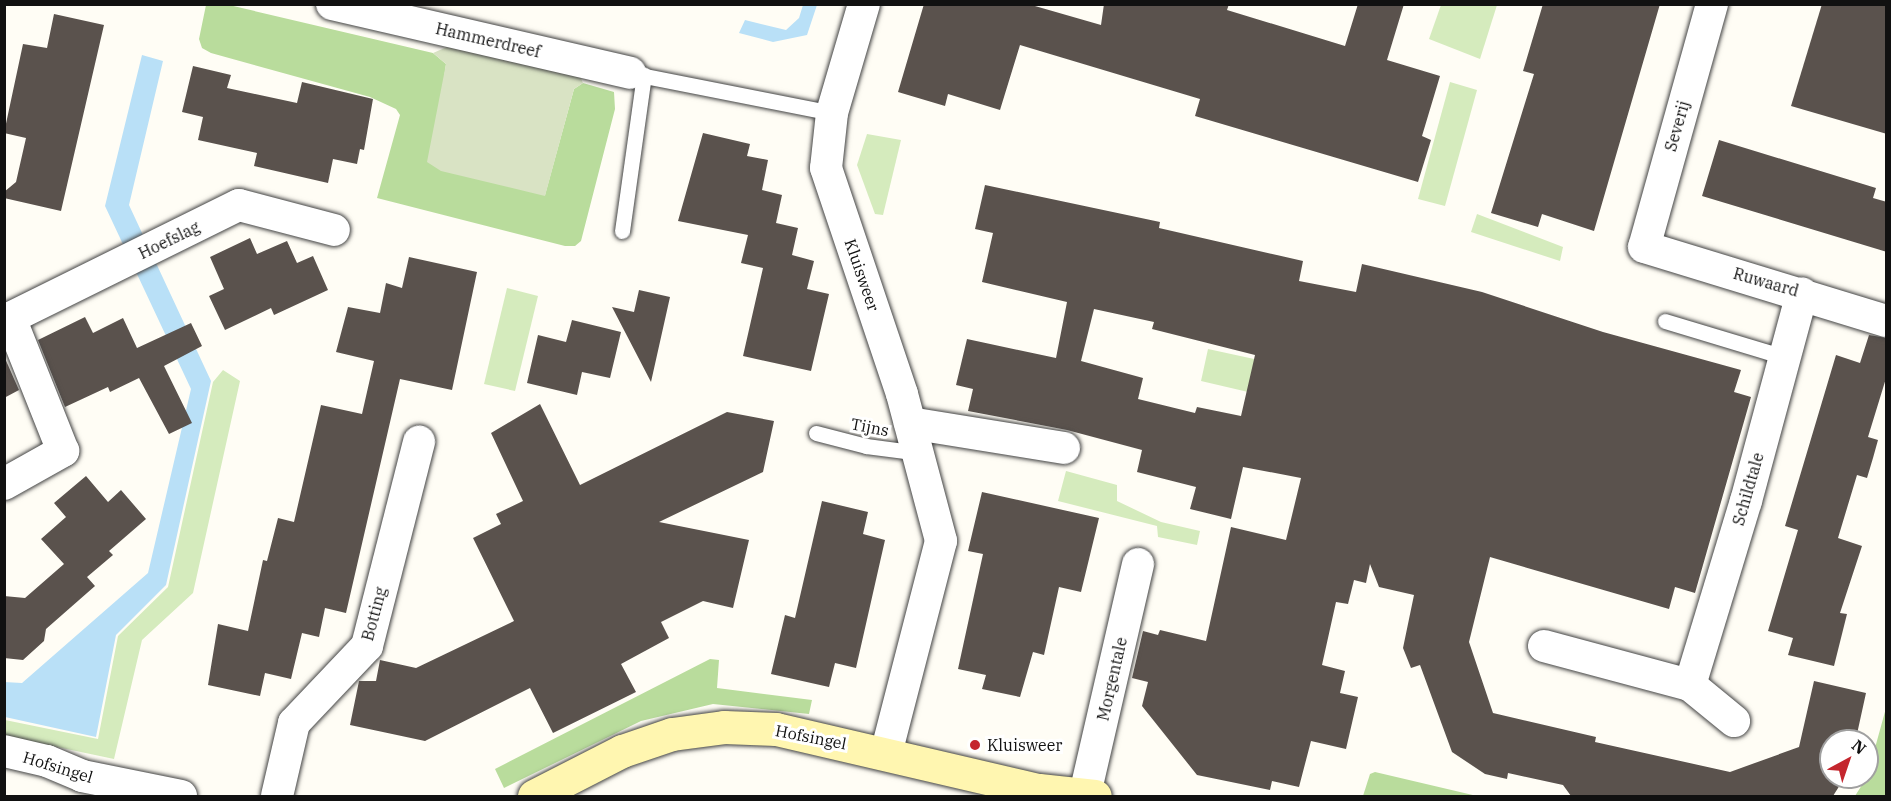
<!DOCTYPE html>
<style>
body{margin:0}
#map{position:relative;width:1891px;height:801px;overflow:hidden;background:#fffdf5;font-family:"IBM Plex Serif",serif}
div>[style]{position:absolute}
.green>*{inset:0;background:#d5ebbd}
.forest>*{inset:0;background:#b9dc9c}
.cemetery>*{inset:0;background:#d9e3c4}
.water>*{inset:0;background:#b9e0f7}
.building>*{inset:0;background:#5a524d}
.roads{filter:drop-shadow(0 0 2px #444) drop-shadow(0 0 2px #444)}
.lane>*{height:15px;margin:-7.5px;padding:0 7.5px;transform-origin:7.5px;border-radius:7.5px;background:#fff}
.street>*{height:32px;margin:-16px;padding:0 16px;transform-origin:16px;border-radius:16px;background:#fff}
.secondary>*{height:33px;margin:-16.5px;padding:0 16.5px;transform-origin:16.5px;border-radius:16.5px;background:#fff6b0}
.dots>*{width:16px;height:16px;translate:-50% -50%;box-sizing:border-box;border:3px solid #fff;border-radius:50%}
span{translate:-50% -50%;white-space:nowrap;text-align:center;line-height:1.15;-webkit-text-stroke:6px #fff;paint-order:stroke}
.street-label{font-size:16px;color:#111}
.poi-label{font-size:16px;color:#111}
.left{translate:0 -50%;text-align:left}
.frame{position:absolute;inset:0;border:6px solid #111;pointer-events:none}
.north{position:absolute;left:1819px;top:729px;width:60px;height:60px;box-sizing:border-box;background:#fff;border:2px solid #a0a0a0;border-radius:50%;rotate:40deg;font-size:16px;font-weight:700;line-height:24px;text-align:center;color:#111}
.north::after{content:'';display:block;margin:auto;width:21px;height:27px;background:#c4262e;clip-path:polygon(50% 0,100% 100%,50% 72%,0 100%)}
</style>
<div id="map">
<div class="green">
<div style="clip-path:polygon(1441px 5px,1497px 5px,1480px 59px,1429px 39px)"></div>
<div style="clip-path:polygon(1450px 82px,1477px 90px,1445px 206px,1418px 199px)"></div>
<div style="clip-path:polygon(867px 134px,901px 140px,883px 215px,875px 214px,857px 165px)"></div>
<div style="clip-path:polygon(1477px 214px,1563px 247px,1560px 261px,1471px 232px)"></div>
<div style="clip-path:polygon(507px 288px,538px 296px,515px 391px,484px 384px)"></div>
<div style="clip-path:polygon(1208px 349px,1268px 362px,1261px 395px,1201px 381px)"></div>
<div style="clip-path:polygon(223px 370px,240px 381px,193px 593px,142px 640px,114px 759px,5px 736px,5px 720px,98px 739px,118px 636px,168px 587px,213px 382px)"></div>
<div style="clip-path:polygon(1066px 471px,1117px 485px,1117px 501px,1161px 522px,1200px 531px,1197px 545px,1158px 537px,1157px 526px,1058px 501px)"></div>
</div>
<div class="forest">
<div style="clip-path:polygon(206px 5px,229px 5px,433px 53px,446px 64px,443px 85px,545px 195px,574px 89px,583px 83px,614px 92px,615px 109px,581px 241px,575px 246px,565px 246px,377px 198px,400px 115px,396px 109px,370px 97px,211px 53px,202px 48px,199px 39px)"></div>
<div style="clip-path:polygon(710px 659px,719px 660px,717px 688px,812px 700px,809px 714px,713px 704px,641px 721px,504px 788px,495px 769px)"></div>
<div style="clip-path:polygon(1886px 708px,1886px 796px,1855px 796px,1867px 777px)"></div>
<div style="clip-path:polygon(1375px 772px,1477px 796px,1363px 796px,1370px 774px)"></div>
</div>
<div class="cemetery">
<div style="clip-path:polygon(447px 47px,579px 74px,583px 83px,574px 89px,545px 196px,441px 171px,427px 162px,446px 64px,433px 53px)"></div>
</div>
<div class="water">
<div style="clip-path:polygon(803px 5px,817px 5px,807px 35px,773px 42px,739px 33px,745px 20px,786px 30px,799px 18px)"></div>
<div style="clip-path:polygon(142px 55px,163px 61px,129px 205px,211px 381px,166px 585px,116px 635px,96px 737px,5px 717px,4px 682px,22px 683px,148px 573px,191px 389px,105px 206px)"></div>
</div>
<div class="building">
<div style="clip-path:polygon(924px 4px,1028px 4px,1101px 25px,1104px 4px,1229px 4px,1227px 10px,1345px 46px,1358px 4px,1404px 4px,1387px 60px,1440px 76px,1422px 136px,1431px 140px,1418px 182px,1195px 116px,1200px 99px,1020px 45px,1000px 110px,948px 94px,945px 106px,898px 92px)"></div>
<div style="clip-path:polygon(1543px 4px,1660px 4px,1594px 231px,1542px 214px,1538px 227px,1491px 213px,1534px 74px,1523px 71px)"></div>
<div style="clip-path:polygon(1822px 4px,1887px 4px,1887px 134px,1791px 106px)"></div>
<div style="clip-path:polygon(54px 14px,104px 25px,61px 211px,4px 198px,4px 192px,16px 182px,26px 138px,4px 133px,23px 44px,47px 48px)"></div>
<div style="clip-path:polygon(193px 66px,231px 75px,227px 88px,297px 103px,302px 82px,373px 99px,364px 150px,360px 149px,357px 164px,333px 159px,328px 183px,254px 166px,257px 153px,198px 140px,203px 117px,182px 112px)"></div>
<div style="clip-path:polygon(703px 133px,750px 144px,747px 156px,768px 160px,762px 190px,782px 195px,776px 223px,798px 228px,792px 255px,814px 261px,807px 289px,829px 294px,811px 371px,743px 356px,763px 268px,741px 263px,748px 235px,678px 221px)"></div>
<div style="clip-path:polygon(1719px 140px,1876px 188px,1873px 198px,1887px 202px,1887px 252px,1702px 196px)"></div>
<div style="clip-path:polygon(evenodd,985px 185px,1160px 222px,1159px 228px,1303px 261px,1299px 281px,1356px 292px,1362px 264px,1482px 292px,1603px 332px,1741px 370px,1734px 392px,1751px 397px,1695px 593px,1675px 587px,1669px 609px,1490px 557px,1469px 642px,1493px 713px,1596px 737px,1595px 742px,1730px 772px,1799px 747px,1814px 681px,1866px 693px,1857px 734px,1862px 735px,1861px 741px,1831px 741px,1831px 777px,1845px 777px,1833px 796px,1571px 796px,1563px 785px,1508px 773px,1507px 779px,1485px 774px,1452px 752px,1420px 665px,1411px 668px,1403px 648px,1414px 595px,1379px 587px,1370px 564px,1366px 583px,1354px 580px,1348px 604px,1336px 602px,1322px 665px,1345px 671px,1340px 693px,1358px 697px,1346px 749px,1311px 741px,1299px 787px,1272px 781px,1270px 790px,1197px 775px,1142px 706px,1148px 682px,1132px 678px,1143px 631px,1158px 635px,1160px 630px,1206px 641px,1231px 527px,1286px 540px,1301px 478px,1243px 467px,1231px 519px,1190px 509px,1196px 487px,1137px 472px,1142px 450px,1067px 430px,968px 411px,973px 389px,956px 385px,967px 339px,1056px 358px,1067px 302px,982px 282px,993px 233px,975px 229px,985px 185px,1094px 309px,1154px 322px,1152px 329px,1255px 355px,1241px 416px,1197px 407px,1195px 413px,1138px 399px,1143px 378px,1081px 361px,1094px 309px)"></div>
<div style="clip-path:polygon(250px 238px,257px 254px,287px 241px,297px 263px,313px 256px,328px 290px,274px 315px,271px 308px,225px 330px,209px 296px,224px 289px,210px 257px)"></div>
<div style="clip-path:polygon(409px 257px,477px 272px,452px 390px,400px 379px,346px 613px,325px 608px,319px 637px,302px 633px,291px 679px,265px 673px,260px 696px,208px 685px,218px 624px,248px 631px,263px 560px,267px 561px,278px 518px,294px 522px,321px 405px,362px 414px,374px 361px,336px 352px,348px 307px,380px 313px,386px 283px,402px 288px)"></div>
<div style="clip-path:polygon(639px 290px,670px 297px,651px 382px,612px 307px,634px 312px)"></div>
<div style="clip-path:polygon(85px 317px,93px 333px,123px 318px,137px 348px,191px 323px,202px 346px,164px 366px,192px 423px,169px 434px,139px 378px,110px 392px,108px 387px,65px 407px,38px 340px)"></div>
<div style="clip-path:polygon(572px 320px,621px 332px,610px 378px,582px 372px,577px 395px,527px 383px,538px 335px,566px 342px)"></div>
<div style="clip-path:polygon(1869px 335px,1887px 338px,1887px 375px,1868px 437px,1878px 440px,1873px 458px,1867px 478px,1857px 475px,1838px 538px,1862px 546px,1840px 613px,1847px 614px,1834px 666px,1788px 655px,1793px 638px,1768px 631px,1798px 530px,1785px 526px,1836px 355px,1860px 363px)"></div>
<div style="clip-path:polygon(4px 356px,19px 390px,4px 398px)"></div>
<div style="clip-path:polygon(540px 404px,580px 485px,727px 412px,774px 421px,763px 472px,659px 522px,749px 540px,733px 608px,703px 601px,661px 622px,669px 638px,621px 664px,636px 692px,553px 733px,530px 688px,425px 741px,350px 725px,359px 681px,376px 681px,380px 660px,416px 668px,514px 621px,473px 538px,501px 524px,496px 514px,523px 501px,491px 433px)"></div>
<div style="clip-path:polygon(86px 476px,108px 502px,121px 490px,146px 519px,109px 551px,113px 555px,87px 577px,95px 586px,46px 629px,44px 641px,23px 660px,4px 658px,4px 596px,25px 598px,64px 564px,41px 539px,66px 517px,54px 503px)"></div>
<div style="clip-path:polygon(982px 492px,1099px 518px,1081px 592px,1059px 587px,1044px 655px,1033px 652px,1020px 697px,982px 689px,986px 675px,958px 669px,983px 554px,968px 551px)"></div>
<div style="clip-path:polygon(822px 501px,868px 512px,863px 534px,885px 540px,856px 668px,835px 663px,829px 687px,771px 674px,785px 615px,795px 618px)"></div>
</div>
<div class="roads">
<div class="lane">
<div style="left:630px;top:73px;width:206px;rotate:11.2deg"></div>
<div style="left:622px;top:231px;width:158px;rotate:-82deg"></div>
<div style="left:1665px;top:321px;width:124px;rotate:16.8deg"></div>
<div style="left:816px;top:433px;width:52px;rotate:14.6deg"></div>
<div style="left:866px;top:446px;width:53px;rotate:7.5deg"></div>
</div>
<div class="street">
<div style="left:332px;top:4px;width:306px;rotate:13deg"></div>
<div style="left:864px;top:4px;width:114px;rotate:106.4deg"></div>
<div style="left:832px;top:113px;width:55px;rotate:96.2deg"></div>
<div style="left:826px;top:168px;width:238px;rotate:71.4deg"></div>
<div style="left:902px;top:394px;width:152px;rotate:75.1deg"></div>
<div style="left:941px;top:541px;width:219px;rotate:104.5deg"></div>
<div style="left:1712px;top:4px;width:252px;rotate:105.6deg"></div>
<div style="left:1644px;top:247px;width:253px;rotate:17deg"></div>
<div style="left:910px;top:423px;width:156px;rotate:9.2deg"></div>
<div style="left:4px;top:484px;width:68px;rotate:-29.2deg"></div>
<div style="left:63px;top:451px;width:143px;rotate:-111.7deg"></div>
<div style="left:10px;top:318px;width:255px;rotate:-26.3deg"></div>
<div style="left:239px;top:205px;width:98px;rotate:14.7deg"></div>
<div style="left:1544px;top:646px;width:151px;rotate:15deg"></div>
<div style="left:1690px;top:685px;width:57px;rotate:39.3deg"></div>
<div style="left:1690px;top:685px;width:192px;rotate:-73.1deg"></div>
<div style="left:1746px;top:501px;width:215px;rotate:-74.9deg"></div>
<div style="left:4px;top:751px;width:44px;rotate:13.1deg"></div>
<div style="left:47px;top:761px;width:38px;rotate:23deg"></div>
<div style="left:82px;top:776px;width:101px;rotate:11.4deg"></div>
<div style="left:1085px;top:794px;width:236px;rotate:-77deg"></div>
<div style="left:277px;top:796px;width:75px;rotate:-76.9deg"></div>
<div style="left:294px;top:723px;width:106px;rotate:-46.5deg"></div>
<div style="left:367px;top:646px;width:211px;rotate:-75.7deg"></div>
</div>
<div class="secondary">
<div style="left:534px;top:796px;width:99px;rotate:-27.1deg"></div>
<div style="left:622px;top:751px;width:53px;rotate:-18.8deg"></div>
<div style="left:672px;top:734px;width:52px;rotate:-7.7deg"></div>
<div style="left:724px;top:727px;width:52px;rotate:2.2deg"></div>
<div style="left:776px;top:729px;width:270px;rotate:13.1deg"></div>
<div style="left:1039px;top:790px;width:56px;rotate:6.1deg"></div>
</div>
</div>
<div class="dots">
<div style="left:975px;top:745px;background:#c4262e"></div>
</div>
<div class="street-label">
<span style="left:488px;top:40px;rotate:13deg">Hammerdreef</span>
<span style="left:1677px;top:126px;rotate:-74deg">Severij</span>
<span style="left:169px;top:240px;rotate:-26deg">Hoefslag</span>
<span style="left:862px;top:275px;rotate:71deg">Kluisweer</span>
<span style="left:1766px;top:282px;rotate:16deg">Ruwaard</span>
<span style="left:870px;top:427px;rotate:11deg">Tijns</span>
<span style="left:1748px;top:489px;rotate:-74deg">Schildtale</span>
<span style="left:374px;top:614px;rotate:-75deg">Botting</span>
<span style="left:1112px;top:679px;rotate:-77deg">Morgentale</span>
<span style="left:811px;top:737px;rotate:11deg">Hofsingel</span>
<span style="left:58px;top:767px;rotate:17deg">Hofsingel</span>
</div>
<div class="poi-label">
<span class="left" style="left:987px;top:745px">Kluisweer</span>
</div>
<div class="frame"></div>
<div class="north">N</div>
</div>
